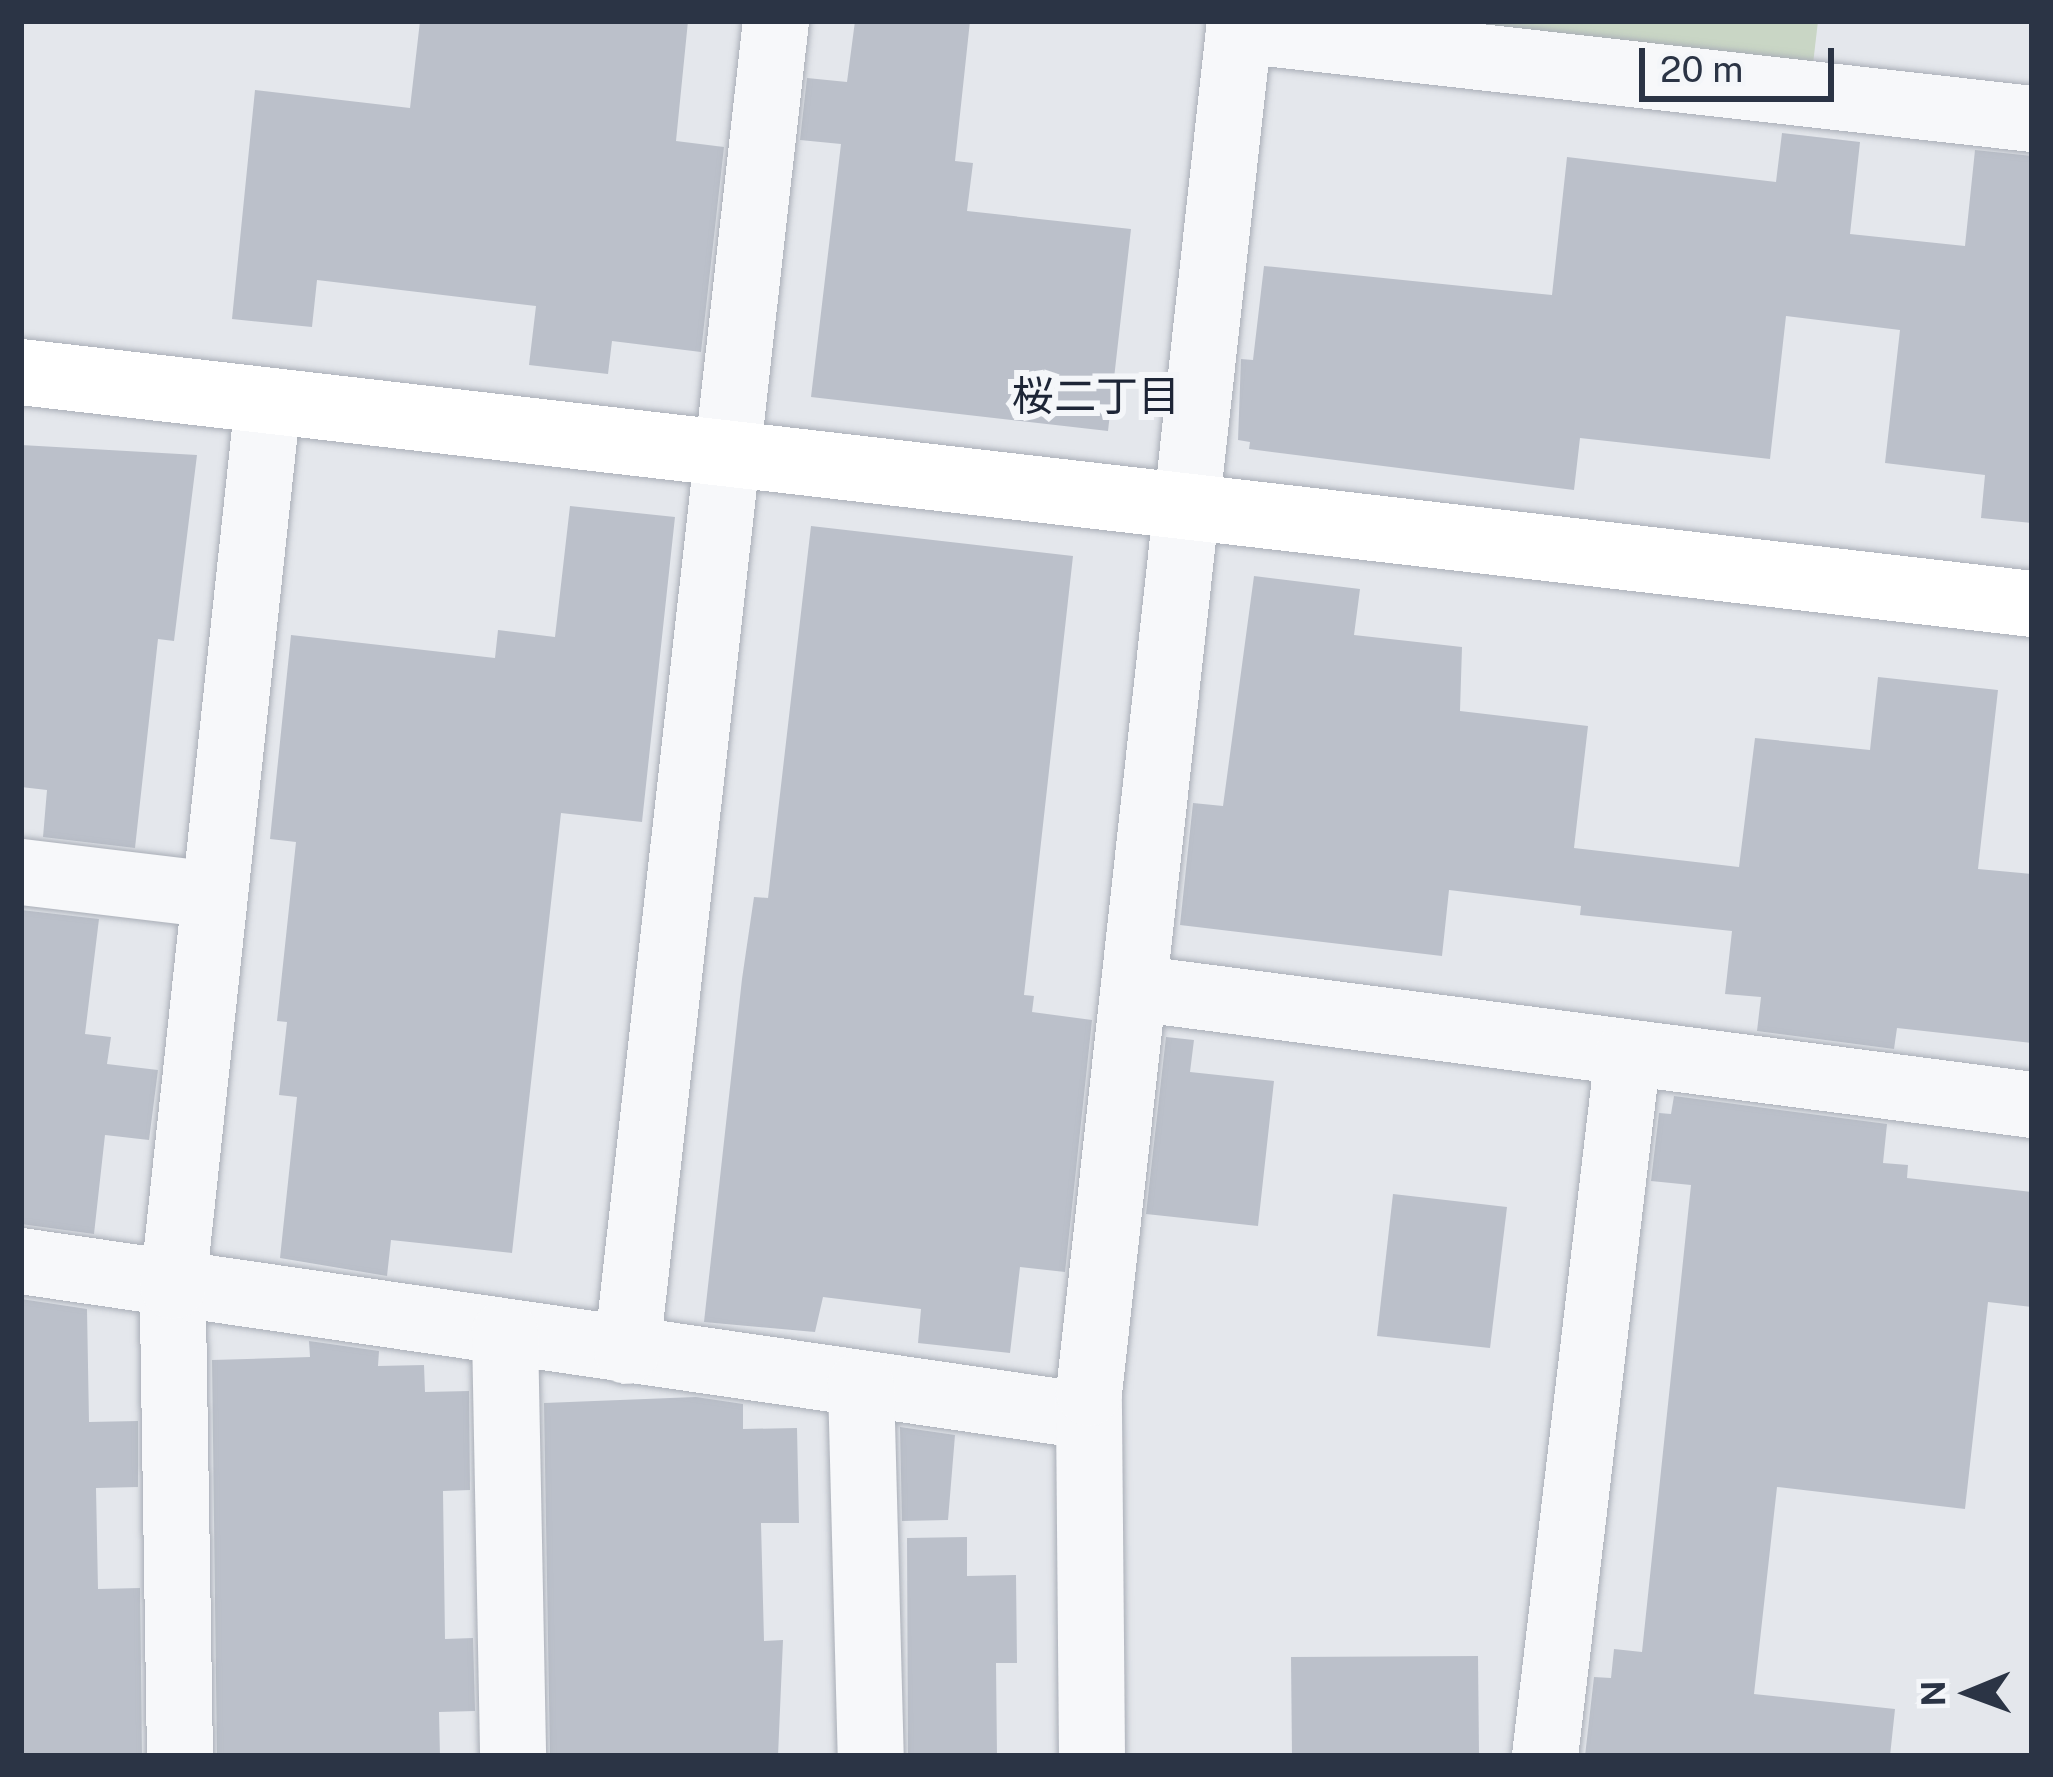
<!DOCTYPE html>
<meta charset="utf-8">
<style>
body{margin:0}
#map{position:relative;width:2053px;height:1777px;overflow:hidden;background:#e4e7ec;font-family:"Public Sans","Noto Sans JP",sans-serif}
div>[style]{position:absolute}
.green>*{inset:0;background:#c9d6c5}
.building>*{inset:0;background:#bbc0ca}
.roads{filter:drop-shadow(0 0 3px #a9aeb7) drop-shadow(0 0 3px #a9aeb7)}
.street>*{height:66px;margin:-33px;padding:0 33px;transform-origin:33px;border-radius:33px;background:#f7f8fa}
.secondary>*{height:66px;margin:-33px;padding:0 33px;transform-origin:33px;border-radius:33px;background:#fff}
span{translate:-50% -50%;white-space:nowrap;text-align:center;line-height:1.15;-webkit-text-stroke:12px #f4f6f9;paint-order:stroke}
.neighbourhood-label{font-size:42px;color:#1d2536}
.frame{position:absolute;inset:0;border:24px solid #2b3445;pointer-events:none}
.north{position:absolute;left:1909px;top:1633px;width:120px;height:120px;-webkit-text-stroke:9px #f4f6f9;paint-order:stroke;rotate:269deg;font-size:33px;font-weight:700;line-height:48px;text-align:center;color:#2b3445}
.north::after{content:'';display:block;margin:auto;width:42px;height:54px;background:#2b3445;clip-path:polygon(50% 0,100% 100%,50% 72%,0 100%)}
.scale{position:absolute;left:1639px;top:48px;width:195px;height:54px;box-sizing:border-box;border:6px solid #2b3445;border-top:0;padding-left:15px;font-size:36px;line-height:42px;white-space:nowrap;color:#2b3445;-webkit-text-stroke:9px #f4f6f9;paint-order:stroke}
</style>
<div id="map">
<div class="green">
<div style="clip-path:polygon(1414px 21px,1818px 21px,1813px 64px)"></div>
</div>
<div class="building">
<div style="clip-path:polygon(420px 21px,688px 21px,676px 141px,724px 147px,701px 352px,612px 341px,608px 374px,529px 365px,536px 306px,317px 280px,312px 327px,232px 319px,255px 90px,410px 108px)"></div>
<div style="clip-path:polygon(855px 21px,970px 21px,955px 161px,973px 163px,967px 211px,1131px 229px,1108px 431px,811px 397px,841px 144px,800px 140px,807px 78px,847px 82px)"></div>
<div style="clip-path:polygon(1782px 133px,1860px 142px,1850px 234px,1965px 246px,1975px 150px,2032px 156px,2032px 523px,1981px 518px,1985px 475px,1885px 463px,1900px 330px,1786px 316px,1770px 459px,1580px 438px,1574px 490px,1249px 449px,1250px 442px,1238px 440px,1241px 359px,1253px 360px,1264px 266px,1552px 295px,1567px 157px,1776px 182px)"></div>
<div style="clip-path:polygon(21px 445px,197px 455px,174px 641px,158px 639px,135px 848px,43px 837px,47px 790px,21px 787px)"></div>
<div style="clip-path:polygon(570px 506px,675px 517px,642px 822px,561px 813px,512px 1253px,391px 1240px,387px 1276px,280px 1258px,297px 1097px,279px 1095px,287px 1022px,277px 1021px,296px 842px,270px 839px,291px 635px,495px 658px,498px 630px,555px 637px)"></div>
<div style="clip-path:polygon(811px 526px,1073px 556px,1024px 995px,1034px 996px,1032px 1012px,1092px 1020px,1065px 1272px,1020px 1267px,1010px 1353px,918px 1343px,921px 1309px,823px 1297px,815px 1332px,704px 1322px,742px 979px,754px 897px,768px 898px)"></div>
<div style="clip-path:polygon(1254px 576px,1360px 589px,1354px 635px,1462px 647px,1460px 711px,1588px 726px,1574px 848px,1739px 867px,1755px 738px,1870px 750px,1878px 677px,1998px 690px,1978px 869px,2032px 874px,2032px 1043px,1897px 1028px,1894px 1049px,1757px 1031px,1761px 997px,1725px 994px,1732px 931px,1580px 915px,1581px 906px,1449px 890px,1442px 956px,1180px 925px,1193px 803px,1223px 806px)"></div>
<div style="clip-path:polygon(21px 910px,99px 919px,85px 1034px,111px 1037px,107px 1064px,158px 1070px,149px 1140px,105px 1135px,94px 1234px,21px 1224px)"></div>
<div style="clip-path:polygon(1166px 1037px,1194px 1040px,1190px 1072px,1274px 1081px,1258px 1226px,1146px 1214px)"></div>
<div style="clip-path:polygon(1674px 1096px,1887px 1124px,1883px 1163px,1908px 1165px,1907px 1178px,2032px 1192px,2032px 1307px,1988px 1302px,1965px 1509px,1777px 1487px,1754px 1694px,1895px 1709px,1890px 1756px,1585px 1756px,1594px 1677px,1611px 1678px,1614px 1649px,1642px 1652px,1691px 1185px,1651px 1181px,1659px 1113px,1671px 1114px)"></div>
<div style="clip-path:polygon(1393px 1194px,1507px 1207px,1490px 1348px,1377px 1336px)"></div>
<div style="clip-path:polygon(21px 1299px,87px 1309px,89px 1422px,138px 1421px,138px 1487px,96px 1488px,98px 1589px,140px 1588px,142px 1756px,21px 1756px)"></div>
<div style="clip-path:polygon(309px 1341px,379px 1351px,378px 1366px,424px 1365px,425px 1392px,469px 1391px,470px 1490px,443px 1491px,445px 1639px,473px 1638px,475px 1711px,439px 1712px,440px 1756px,217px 1756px,212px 1360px,310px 1357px)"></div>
<div style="clip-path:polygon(696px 1397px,743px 1404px,743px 1429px,797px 1428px,799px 1523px,761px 1523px,764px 1641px,783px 1640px,778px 1756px,550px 1756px,544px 1403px)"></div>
<div style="clip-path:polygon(900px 1427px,955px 1435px,948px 1520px,902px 1521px)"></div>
<div style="clip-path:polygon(967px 1537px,967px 1576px,1016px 1575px,1017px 1663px,996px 1663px,997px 1756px,908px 1756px,907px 1538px)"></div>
<div style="clip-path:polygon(1478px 1656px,1479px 1756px,1292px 1756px,1291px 1657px)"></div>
</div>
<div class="roads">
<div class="street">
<div style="left:1239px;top:30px;width:798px;rotate:6.4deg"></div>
<div style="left:21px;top:872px;width:195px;rotate:6.8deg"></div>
<div style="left:1134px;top:988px;width:906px;rotate:7.42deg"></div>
<div style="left:21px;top:1261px;width:1078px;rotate:8.27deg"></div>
<div style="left:505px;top:1333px;width:423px;rotate:88.9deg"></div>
<div style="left:627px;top:1351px;width:1338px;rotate:-83.61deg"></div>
<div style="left:861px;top:1384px;width:372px;rotate:88.5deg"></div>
<div style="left:180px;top:1756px;width:470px;rotate:-90.9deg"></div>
<div style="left:173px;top:1286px;width:890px;rotate:-83.87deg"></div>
<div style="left:1092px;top:1756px;width:363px;rotate:-90.5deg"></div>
<div style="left:1089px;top:1393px;width:1380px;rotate:-83.72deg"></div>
<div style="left:1545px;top:1756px;width:707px;rotate:-83.26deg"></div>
</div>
<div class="secondary">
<div style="left:21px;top:372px;width:2024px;rotate:6.58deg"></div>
</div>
</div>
<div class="neighbourhood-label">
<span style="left:1096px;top:396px">桜二丁目</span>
</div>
<div class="frame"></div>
<div class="north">N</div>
<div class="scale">20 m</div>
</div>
